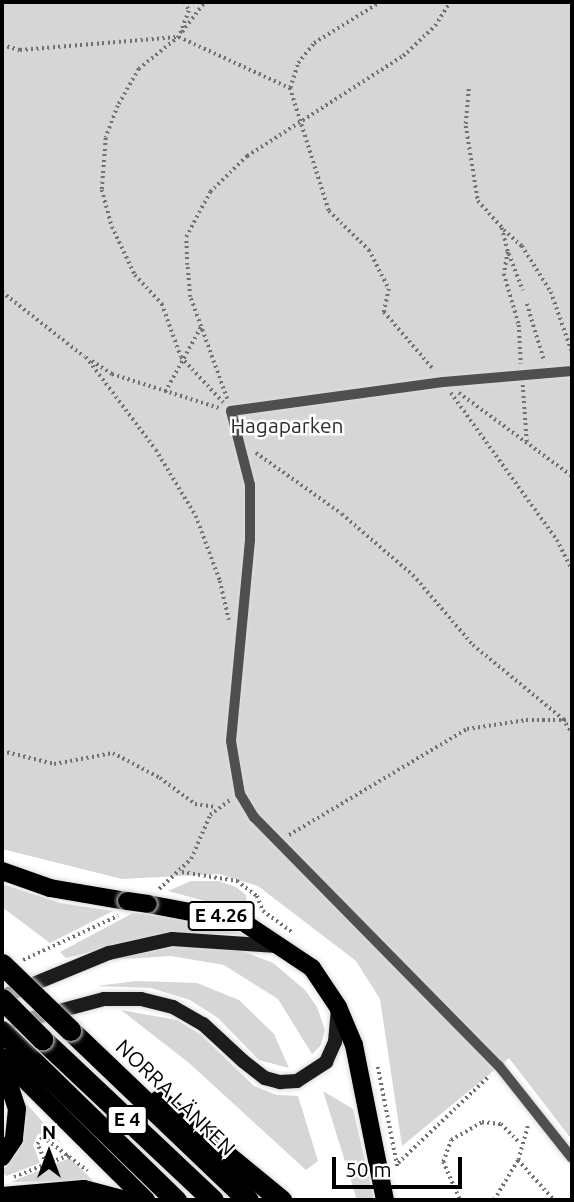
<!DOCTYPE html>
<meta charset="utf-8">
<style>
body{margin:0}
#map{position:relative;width:574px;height:1202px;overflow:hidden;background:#fff;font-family:Ubuntu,sans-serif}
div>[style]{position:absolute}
.green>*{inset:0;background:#d6d6d6}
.path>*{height:3.5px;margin-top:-1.75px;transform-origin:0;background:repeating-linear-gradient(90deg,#717171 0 2px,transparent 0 5.5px)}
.roads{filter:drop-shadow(0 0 2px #dbdbdb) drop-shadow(0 0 2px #dbdbdb)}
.lane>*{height:10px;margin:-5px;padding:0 5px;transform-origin:5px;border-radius:5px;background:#4f4f4f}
.secondary>*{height:14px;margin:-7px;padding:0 7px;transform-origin:7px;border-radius:7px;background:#1c1c1c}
.primary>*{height:18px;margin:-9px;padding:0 9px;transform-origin:9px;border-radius:9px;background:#000}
.highway>*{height:21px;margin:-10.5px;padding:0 10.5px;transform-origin:10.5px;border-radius:10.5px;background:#000}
.bridges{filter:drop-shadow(0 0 2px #dbdbdb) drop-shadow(0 0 2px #dbdbdb)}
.primary-bridge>*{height:18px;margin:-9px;padding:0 9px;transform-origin:9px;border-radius:9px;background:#000}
.highway-bridge>*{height:21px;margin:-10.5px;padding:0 10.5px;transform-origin:10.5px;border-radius:10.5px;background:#000}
span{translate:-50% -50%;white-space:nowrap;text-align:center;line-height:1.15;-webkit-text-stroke:5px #fff;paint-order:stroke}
.shield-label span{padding:2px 5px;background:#fff;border:2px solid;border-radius:5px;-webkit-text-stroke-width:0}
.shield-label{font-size:19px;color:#000;font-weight:700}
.park-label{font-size:21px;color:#2d2d2d}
.street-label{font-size:21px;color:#000}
.frame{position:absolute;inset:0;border:4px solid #000;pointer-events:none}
.north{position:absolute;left:14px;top:1118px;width:70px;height:70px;-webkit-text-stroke:5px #fff;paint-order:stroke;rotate:0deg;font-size:19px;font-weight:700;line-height:28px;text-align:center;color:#000}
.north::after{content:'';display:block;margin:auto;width:24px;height:32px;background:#000;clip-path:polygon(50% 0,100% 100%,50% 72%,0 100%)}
.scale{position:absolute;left:332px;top:1157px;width:130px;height:32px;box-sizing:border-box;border:4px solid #000;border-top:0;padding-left:9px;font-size:21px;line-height:24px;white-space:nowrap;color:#000;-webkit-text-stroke:5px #fff;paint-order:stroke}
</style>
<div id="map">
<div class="green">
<div style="clip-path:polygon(2px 2px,572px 2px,572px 1140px,509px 1058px,402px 1146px,380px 999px,356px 961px,258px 886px,219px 874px,122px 879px,2px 849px)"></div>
<div style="clip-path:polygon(191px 881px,218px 881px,236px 887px,246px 895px,247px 904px,234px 909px,168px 891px)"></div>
<div style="clip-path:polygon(2px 884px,60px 903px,113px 911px,50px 943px,2px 907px)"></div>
<div style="clip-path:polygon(133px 913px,206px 922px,241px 934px,163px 934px,66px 958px,60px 952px)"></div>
<div style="clip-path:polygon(183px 945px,235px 948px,273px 963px,305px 990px,317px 1007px,325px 1030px,321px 1045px,312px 1054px,278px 999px,224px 965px,171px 956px,108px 960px)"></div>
<div style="clip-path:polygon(137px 981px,197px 983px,239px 1000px,274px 1034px,289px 1068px,259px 1060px,218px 1018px,190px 1000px,151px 988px,96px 986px)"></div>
<div style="clip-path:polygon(121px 1010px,177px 1020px,201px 1035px,254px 1086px,277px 1095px,298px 1096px,318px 1161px,306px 1170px,189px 1063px)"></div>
<div style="clip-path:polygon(323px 1091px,353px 1109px,374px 1200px,357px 1200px)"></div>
<div style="clip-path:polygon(26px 1103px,62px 1144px,47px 1133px,38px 1134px,33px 1145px,40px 1163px,6px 1176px,2px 1171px,17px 1153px,23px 1136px)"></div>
<div style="clip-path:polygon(70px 1158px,93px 1181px,11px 1182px,50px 1166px)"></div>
</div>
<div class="path">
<div style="left:185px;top:2px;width:10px;rotate:66deg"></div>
<div style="left:189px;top:11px;width:28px;rotate:111deg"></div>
<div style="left:179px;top:37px;width:51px;rotate:141.3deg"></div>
<div style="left:139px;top:69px;width:43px;rotate:119.6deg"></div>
<div style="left:118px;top:106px;width:34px;rotate:111deg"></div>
<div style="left:106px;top:138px;width:52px;rotate:94.4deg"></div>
<div style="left:102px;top:190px;width:38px;rotate:75deg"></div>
<div style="left:112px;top:227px;width:53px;rotate:64.4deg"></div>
<div style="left:135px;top:275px;width:40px;rotate:47deg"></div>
<div style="left:162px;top:304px;width:56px;rotate:70.3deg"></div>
<div style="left:181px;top:357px;width:62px;rotate:47deg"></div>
<div style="left:182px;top:32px;width:38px;rotate:-53deg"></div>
<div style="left:179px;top:37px;width:122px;rotate:24.7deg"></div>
<div style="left:290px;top:88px;width:129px;rotate:72.4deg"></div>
<div style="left:329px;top:211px;width:56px;rotate:44.3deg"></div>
<div style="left:369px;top:250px;width:44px;rotate:62.9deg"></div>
<div style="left:389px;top:289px;width:24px;rotate:102deg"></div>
<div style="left:384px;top:312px;width:77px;rotate:49.2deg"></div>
<div style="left:2px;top:45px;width:19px;rotate:16deg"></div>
<div style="left:20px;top:50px;width:158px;rotate:-4.7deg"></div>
<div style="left:290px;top:88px;width:26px;rotate:-72deg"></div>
<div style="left:298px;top:63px;width:26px;rotate:-51deg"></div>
<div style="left:314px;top:43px;width:78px;rotate:-31.8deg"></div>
<div style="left:469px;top:89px;width:37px;rotate:95deg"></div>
<div style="left:466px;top:126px;width:76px;rotate:80.9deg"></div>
<div style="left:478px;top:201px;width:36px;rotate:48deg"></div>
<div style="left:502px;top:228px;width:25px;rotate:76deg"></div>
<div style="left:508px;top:252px;width:22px;rotate:100deg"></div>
<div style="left:504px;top:274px;width:53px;rotate:73.6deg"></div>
<div style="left:519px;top:325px;width:39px;rotate:87deg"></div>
<div style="left:504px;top:230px;width:24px;rotate:42deg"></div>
<div style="left:522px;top:246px;width:54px;rotate:57.8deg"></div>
<div style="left:551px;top:292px;width:64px;rotate:70.7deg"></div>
<div style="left:509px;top:254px;width:39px;rotate:69deg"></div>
<div style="left:2px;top:292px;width:105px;rotate:38.1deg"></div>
<div style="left:527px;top:304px;width:59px;rotate:73.1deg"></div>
<div style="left:86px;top:357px;width:116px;rotate:53deg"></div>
<div style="left:156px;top:450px;width:77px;rotate:58.8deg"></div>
<div style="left:196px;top:516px;width:69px;rotate:69.7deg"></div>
<div style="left:220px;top:581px;width:40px;rotate:77deg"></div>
<div style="left:92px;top:361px;width:24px;rotate:33deg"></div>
<div style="left:112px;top:374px;width:112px;rotate:17.6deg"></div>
<div style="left:523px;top:385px;width:57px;rotate:86deg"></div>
<div style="left:165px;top:392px;width:77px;rotate:-61.1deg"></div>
<div style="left:451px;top:393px;width:181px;rotate:54.2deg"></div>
<div style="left:557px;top:540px;width:34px;rotate:63deg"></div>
<div style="left:459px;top:393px;width:140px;rotate:36.3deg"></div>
<div style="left:227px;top:399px;width:109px;rotate:-109.9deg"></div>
<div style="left:190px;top:297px;width:32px;rotate:-95deg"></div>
<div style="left:187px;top:265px;width:28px;rotate:-92deg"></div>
<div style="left:186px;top:237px;width:51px;rotate:-61.9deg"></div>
<div style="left:210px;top:192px;width:52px;rotate:-44.2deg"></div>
<div style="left:247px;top:156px;width:185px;rotate:-32.7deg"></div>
<div style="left:403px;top:56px;width:44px;rotate:-43.2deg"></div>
<div style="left:435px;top:26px;width:28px;rotate:-58deg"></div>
<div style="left:256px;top:453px;width:105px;rotate:35.3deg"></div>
<div style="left:342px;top:514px;width:94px;rotate:40.7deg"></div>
<div style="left:413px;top:575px;width:92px;rotate:49.4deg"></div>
<div style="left:473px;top:645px;width:117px;rotate:39.4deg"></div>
<div style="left:563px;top:719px;width:17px;rotate:57deg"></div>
<div style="left:2px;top:751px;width:54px;rotate:14deg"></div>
<div style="left:54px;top:764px;width:60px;rotate:-10.6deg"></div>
<div style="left:113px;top:753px;width:53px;rotate:28deg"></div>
<div style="left:160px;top:778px;width:44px;rotate:36.6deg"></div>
<div style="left:195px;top:804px;width:22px;rotate:8deg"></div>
<div style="left:289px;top:835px;width:207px;rotate:-30.8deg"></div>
<div style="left:467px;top:729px;width:60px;rotate:-8.7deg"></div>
<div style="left:526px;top:720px;width:46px"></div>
<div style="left:182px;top:872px;width:56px;rotate:9.3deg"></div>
<div style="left:237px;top:881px;width:25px;rotate:37deg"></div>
<div style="left:257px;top:896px;width:16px;rotate:68deg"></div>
<div style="left:263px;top:911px;width:37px;rotate:36deg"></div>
<div style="left:159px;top:889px;width:44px;rotate:-43.2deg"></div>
<div style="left:191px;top:859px;width:48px;rotate:-66.6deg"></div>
<div style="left:210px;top:815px;width:25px;rotate:-37deg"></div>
<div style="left:23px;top:960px;width:105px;rotate:-24.9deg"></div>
<div style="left:378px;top:1067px;width:104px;rotate:78.9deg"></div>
<div style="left:518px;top:1160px;width:54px;rotate:48deg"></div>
<div style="left:398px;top:1163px;width:127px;rotate:-43.7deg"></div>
<div style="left:46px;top:1164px;width:25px;rotate:-21deg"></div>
<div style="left:14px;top:1177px;width:35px;rotate:-22deg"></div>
<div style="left:46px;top:1164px;width:22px;rotate:-114deg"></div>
<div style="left:37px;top:1144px;width:9px;rotate:-49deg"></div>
<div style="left:43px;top:1137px;width:56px;rotate:37.1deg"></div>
<div style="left:459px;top:1199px;width:40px;rotate:-113.4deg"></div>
<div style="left:443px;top:1162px;width:23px;rotate:-70deg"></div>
<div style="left:451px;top:1140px;width:36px;rotate:-30deg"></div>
<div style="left:482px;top:1122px;width:19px;rotate:6deg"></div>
<div style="left:501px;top:1124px;width:25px;rotate:45deg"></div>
<div style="left:494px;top:1200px;width:47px;rotate:-59deg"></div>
<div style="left:518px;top:1160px;width:37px;rotate:-74deg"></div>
</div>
<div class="roads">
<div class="lane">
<div style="left:572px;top:371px;width:129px;rotate:175.1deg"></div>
<div style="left:443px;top:382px;width:214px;rotate:172.2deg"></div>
<div style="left:231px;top:411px;width:76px;rotate:75.6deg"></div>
<div style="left:250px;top:485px;width:55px;rotate:90deg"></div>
<div style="left:250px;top:540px;width:202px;rotate:95.4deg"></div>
<div style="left:231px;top:741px;width:54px;rotate:80.4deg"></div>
<div style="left:240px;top:794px;width:27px;rotate:59deg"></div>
<div style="left:254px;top:817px;width:349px;rotate:45.5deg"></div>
<div style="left:499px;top:1066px;width:117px;rotate:51.6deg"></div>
</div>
<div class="secondary">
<div style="left:2px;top:997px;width:116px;rotate:-22.4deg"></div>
<div style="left:109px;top:953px;width:65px;rotate:-12.5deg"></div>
<div style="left:172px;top:939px;width:105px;rotate:3.8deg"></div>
<div style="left:18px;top:1022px;width:89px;rotate:-15deg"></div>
<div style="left:104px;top:999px;width:37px"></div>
<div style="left:141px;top:999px;width:33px;rotate:14deg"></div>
<div style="left:173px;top:1007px;width:34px;rotate:30deg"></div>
<div style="left:203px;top:1024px;width:54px;rotate:42.8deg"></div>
<div style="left:243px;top:1061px;width:28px;rotate:38deg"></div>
<div style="left:265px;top:1078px;width:16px;rotate:15deg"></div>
<div style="left:280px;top:1082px;width:17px;rotate:-3deg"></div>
<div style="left:297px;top:1081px;width:35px;rotate:-33deg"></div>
<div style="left:326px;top:1062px;width:22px;rotate:-66deg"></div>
<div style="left:335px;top:1042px;width:34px;rotate:-85deg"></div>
</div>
<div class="primary">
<div style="left:2px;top:871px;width:51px;rotate:19.5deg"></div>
<div style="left:50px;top:888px;width:78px;rotate:9.6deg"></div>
<div style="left:148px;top:904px;width:97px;rotate:10.7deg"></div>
<div style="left:243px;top:922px;width:83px;rotate:33.7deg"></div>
<div style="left:312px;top:968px;width:47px;rotate:56.3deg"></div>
<div style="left:338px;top:1007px;width:41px;rotate:67.2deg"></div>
<div style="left:354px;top:1045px;width:158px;rotate:78.7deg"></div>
<div style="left:2px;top:1057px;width:203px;rotate:44.8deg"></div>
<div style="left:2px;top:1063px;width:48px;rotate:71.9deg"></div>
<div style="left:17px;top:1109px;width:30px;rotate:96deg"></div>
<div style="left:14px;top:1139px;width:22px;rotate:124deg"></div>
<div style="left:2px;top:1196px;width:82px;rotate:-4.9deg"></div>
<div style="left:84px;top:1189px;width:43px;rotate:14.7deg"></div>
</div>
<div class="highway">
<div style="left:70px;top:1030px;width:246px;rotate:43.7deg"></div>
<div style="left:2px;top:1031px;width:243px;rotate:44.2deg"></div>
<div style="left:42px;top:1039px;width:235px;rotate:43.3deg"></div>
<div style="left:159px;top:1100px;width:158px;rotate:39.3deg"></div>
</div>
</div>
<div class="bridges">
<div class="primary-bridge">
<div style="left:127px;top:901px;width:21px;rotate:8deg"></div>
</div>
<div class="highway-bridge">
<div style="left:2px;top:964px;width:95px;rotate:44.1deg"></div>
<div style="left:2px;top:999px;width:57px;rotate:45deg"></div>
</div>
</div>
<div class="shield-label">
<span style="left:221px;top:916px">E 4.26</span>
<span style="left:127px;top:1120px">E 4</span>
</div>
<div class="park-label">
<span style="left:287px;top:425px">Hagaparken</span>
</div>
<div class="street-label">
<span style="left:176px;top:1097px;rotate:44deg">NORRA LÄNKEN</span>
</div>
<div class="frame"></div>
<div class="north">N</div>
<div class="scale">50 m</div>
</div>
